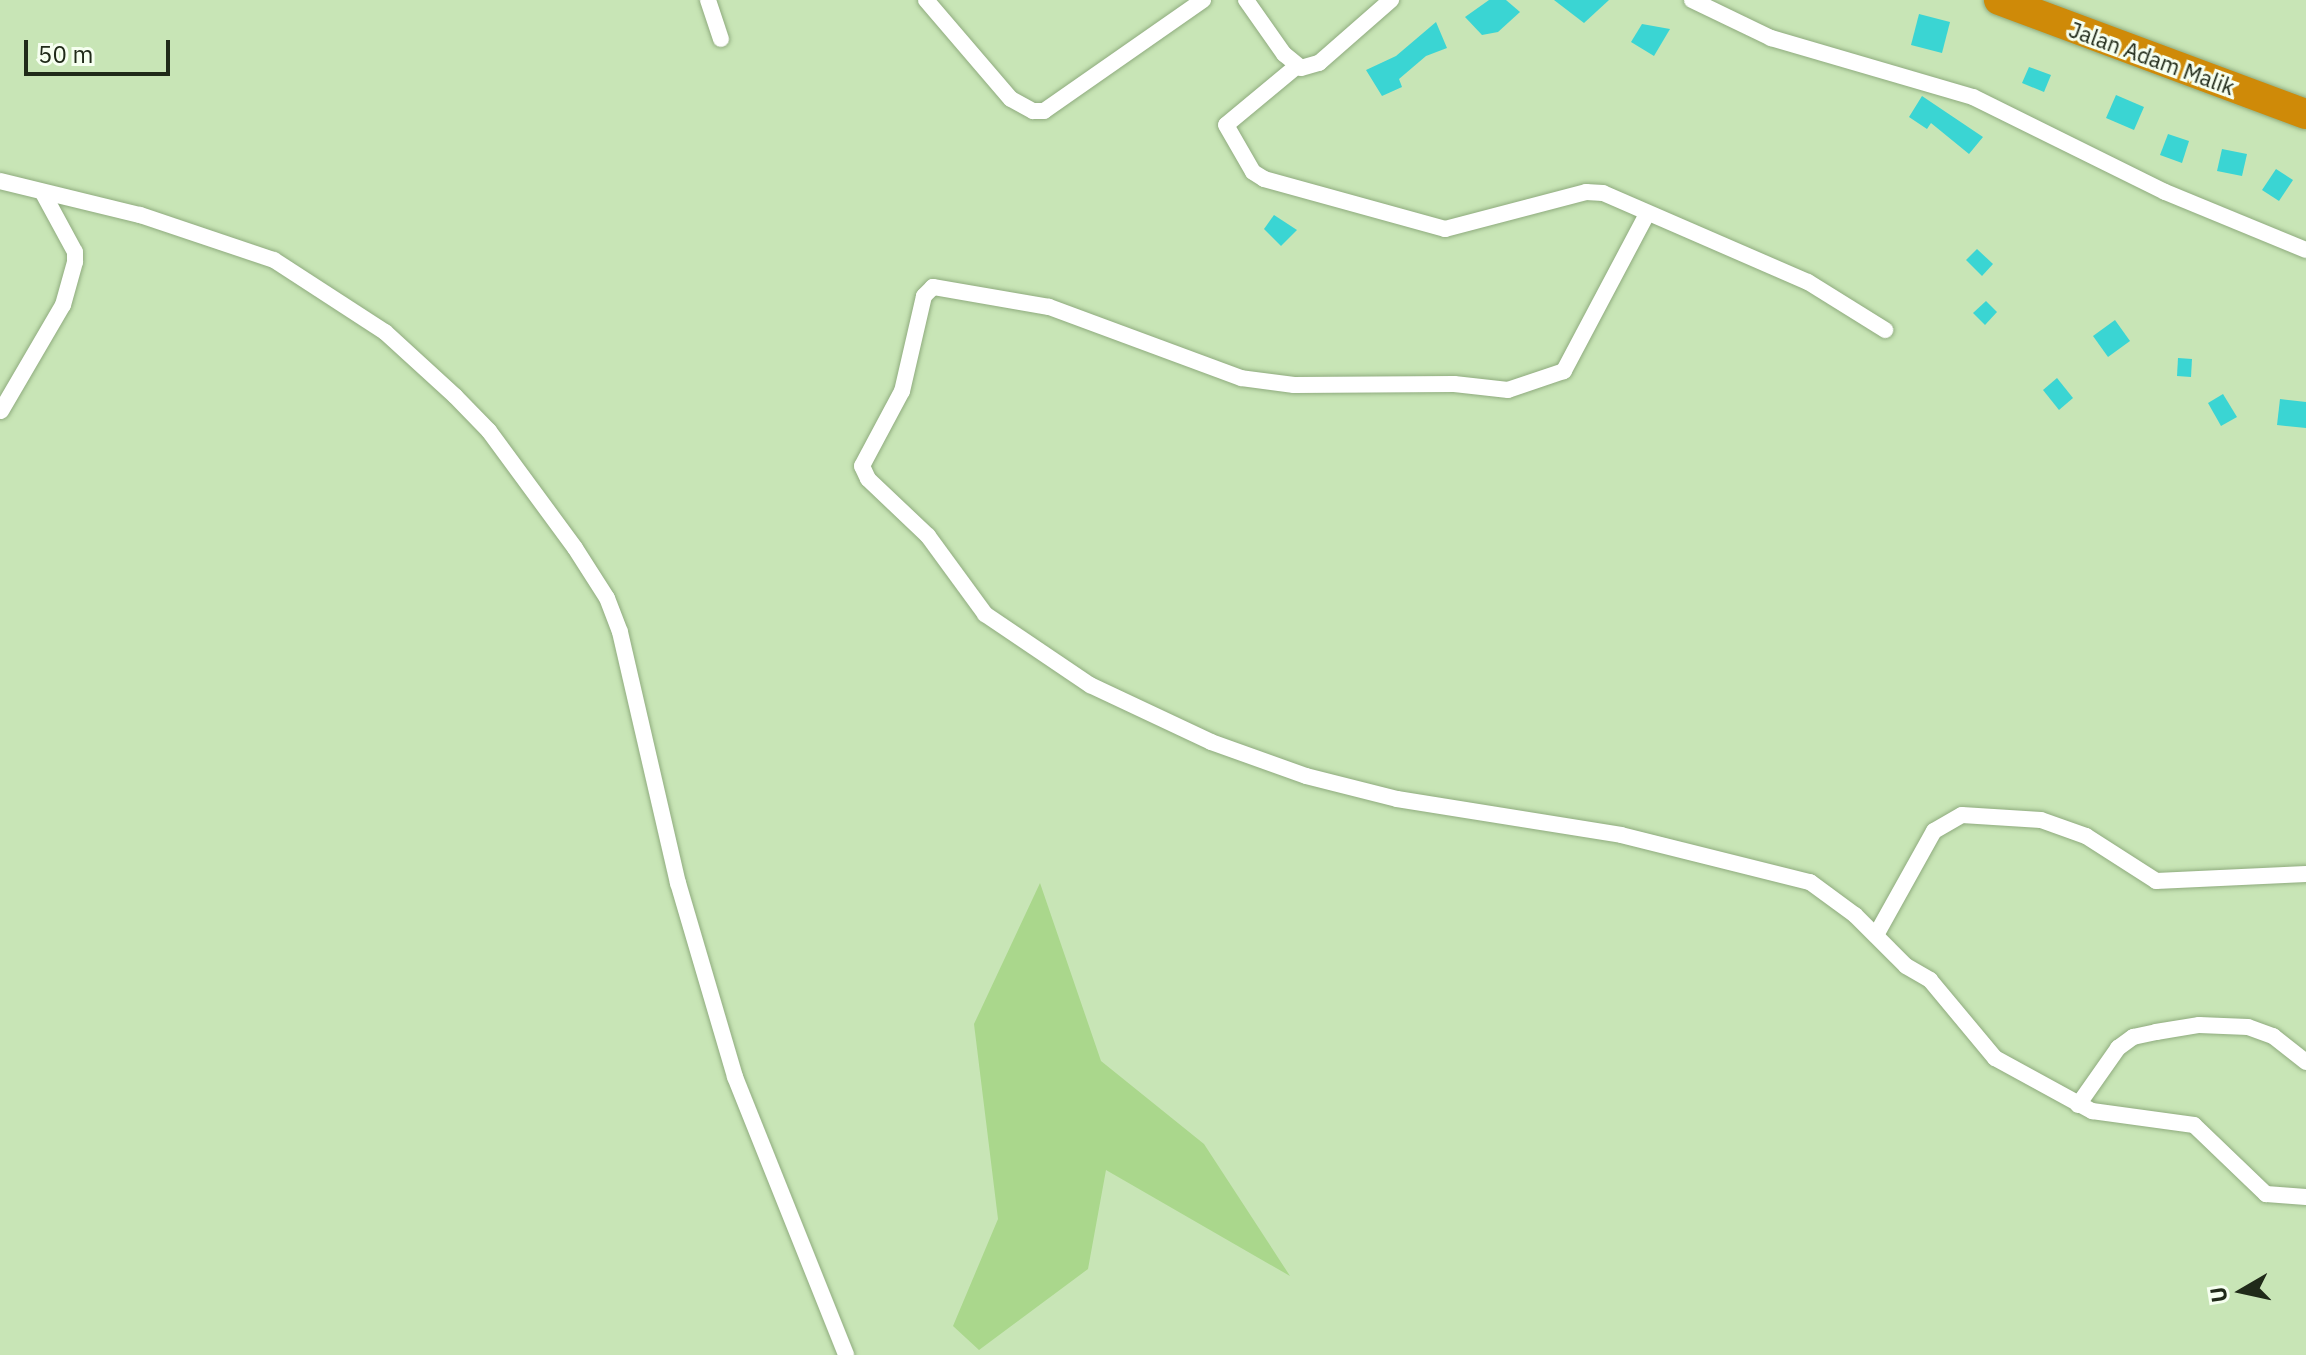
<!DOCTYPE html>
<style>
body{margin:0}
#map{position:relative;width:2306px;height:1355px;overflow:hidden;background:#c8e5b6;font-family:"IBM Plex Sans",sans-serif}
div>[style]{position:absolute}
.green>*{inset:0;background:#aad78c}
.building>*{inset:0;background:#3ad5d3}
.roads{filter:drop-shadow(0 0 2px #8fab7e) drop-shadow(0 0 2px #8fab7e)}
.street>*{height:16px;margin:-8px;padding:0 8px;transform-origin:8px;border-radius:8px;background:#fff}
.highway>*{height:30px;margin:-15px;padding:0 15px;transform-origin:15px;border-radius:15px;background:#cf8a08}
span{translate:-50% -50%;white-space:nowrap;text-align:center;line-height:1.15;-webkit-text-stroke:6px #f6fff0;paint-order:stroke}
.street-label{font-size:22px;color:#202a19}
.north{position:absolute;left:2202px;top:1251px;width:80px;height:80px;-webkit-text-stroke:6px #f6fff0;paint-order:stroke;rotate:261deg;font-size:22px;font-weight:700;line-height:32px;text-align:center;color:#202a19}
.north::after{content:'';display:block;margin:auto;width:28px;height:36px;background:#202a19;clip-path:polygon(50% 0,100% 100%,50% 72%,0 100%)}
.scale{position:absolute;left:24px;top:40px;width:146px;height:36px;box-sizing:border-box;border:4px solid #202a19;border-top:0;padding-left:10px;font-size:24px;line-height:28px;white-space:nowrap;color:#202a19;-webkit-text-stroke:6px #f6fff0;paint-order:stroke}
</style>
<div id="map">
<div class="green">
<div style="clip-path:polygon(1040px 883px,1101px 1061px,1204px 1144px,1290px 1276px,1106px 1170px,1088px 1269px,979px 1350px,953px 1326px,998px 1219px,974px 1024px)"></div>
</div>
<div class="building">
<div style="clip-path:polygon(1489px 0,1506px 0,1520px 12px,1498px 32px,1482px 35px,1465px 17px)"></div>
<div style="clip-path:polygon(1554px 0,1609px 0,1584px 23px)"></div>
<div style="clip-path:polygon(1919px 14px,1950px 22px,1942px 53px,1911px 45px)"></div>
<div style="clip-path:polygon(1436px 22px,1447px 48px,1426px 56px,1399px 79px,1402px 87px,1382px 96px,1366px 70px,1396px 56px)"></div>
<div style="clip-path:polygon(1642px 24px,1670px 29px,1654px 56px,1631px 42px)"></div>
<div style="clip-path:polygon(2029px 67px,2051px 75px,2044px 92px,2022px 83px)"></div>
<div style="clip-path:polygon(2116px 95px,2144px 107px,2134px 130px,2106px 118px)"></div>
<div style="clip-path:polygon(1922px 96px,1983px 137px,1969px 154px,1931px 123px,1927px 129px,1909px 117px)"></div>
<div style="clip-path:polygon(2168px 134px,2189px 141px,2182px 163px,2160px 155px)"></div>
<div style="clip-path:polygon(2222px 149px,2247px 154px,2242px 176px,2217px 171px)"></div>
<div style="clip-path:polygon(2276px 169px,2293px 180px,2279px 201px,2262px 190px)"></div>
<div style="clip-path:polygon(1274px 215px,1297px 230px,1281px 246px,1264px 229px)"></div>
<div style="clip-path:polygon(1977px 249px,1993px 264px,1982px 276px,1966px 260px)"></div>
<div style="clip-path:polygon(1986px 301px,1997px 312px,1985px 325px,1973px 313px)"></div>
<div style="clip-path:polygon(2115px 320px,2130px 341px,2108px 357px,2093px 336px)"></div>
<div style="clip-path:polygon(2178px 358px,2192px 359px,2191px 377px,2177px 376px)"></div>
<div style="clip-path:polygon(2057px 378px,2073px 398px,2059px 410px,2043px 390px)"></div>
<div style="clip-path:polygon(2223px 394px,2237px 417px,2221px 426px,2208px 403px)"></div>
<div style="clip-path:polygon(2280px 399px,2306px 402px,2306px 428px,2277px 425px)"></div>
</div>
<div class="roads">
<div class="street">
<div style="left:708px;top:0;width:41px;rotate:71.6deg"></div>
<div style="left:926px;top:0;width:130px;rotate:49.4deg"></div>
<div style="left:1011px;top:99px;width:25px;rotate:29deg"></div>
<div style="left:1033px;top:111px;width:11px"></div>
<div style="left:1044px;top:111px;width:194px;rotate:-34.9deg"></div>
<div style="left:1246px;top:0;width:66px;rotate:54.9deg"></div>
<div style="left:1284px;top:54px;width:22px;rotate:39deg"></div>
<div style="left:1301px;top:68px;width:19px;rotate:-16deg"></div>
<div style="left:1319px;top:63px;width:96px;rotate:-41.2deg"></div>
<div style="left:1692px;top:0;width:88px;rotate:25.7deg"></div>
<div style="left:1771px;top:38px;width:210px;rotate:16.3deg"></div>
<div style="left:1973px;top:97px;width:214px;rotate:26.3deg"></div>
<div style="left:2165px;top:192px;width:152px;rotate:22.4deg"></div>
<div style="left:1297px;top:66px;width:92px;rotate:140.3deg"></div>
<div style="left:1226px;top:125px;width:54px;rotate:60.1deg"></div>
<div style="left:1253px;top:172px;width:13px;rotate:32deg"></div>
<div style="left:1264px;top:179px;width:188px;rotate:15.4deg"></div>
<div style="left:1445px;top:229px;width:146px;rotate:-14.7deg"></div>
<div style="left:1586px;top:192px;width:17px;rotate:3deg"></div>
<div style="left:1603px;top:193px;width:223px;rotate:23.5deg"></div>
<div style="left:1808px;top:282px;width:91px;rotate:31.9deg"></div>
<div style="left:0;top:181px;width:144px;rotate:13.7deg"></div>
<div style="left:140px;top:215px;width:141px;rotate:18.6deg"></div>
<div style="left:274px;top:260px;width:132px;rotate:33deg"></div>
<div style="left:385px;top:332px;width:95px;rotate:42.4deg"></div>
<div style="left:455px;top:396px;width:49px;rotate:45.8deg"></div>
<div style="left:489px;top:431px;width:145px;rotate:53.7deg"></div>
<div style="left:575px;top:548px;width:59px;rotate:57.4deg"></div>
<div style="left:607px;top:598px;width:36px;rotate:69deg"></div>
<div style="left:620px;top:632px;width:258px;rotate:77deg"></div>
<div style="left:678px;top:883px;width:202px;rotate:73.6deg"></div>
<div style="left:735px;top:1077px;width:299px;rotate:68.2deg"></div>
<div style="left:1647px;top:214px;width:178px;rotate:117.9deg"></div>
<div style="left:1564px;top:371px;width:59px;rotate:161.3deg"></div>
<div style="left:1508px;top:390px;width:54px;rotate:-173.7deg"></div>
<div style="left:1454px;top:384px;width:160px;rotate:179.6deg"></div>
<div style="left:1294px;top:385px;width:53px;rotate:-172.5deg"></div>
<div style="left:1241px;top:378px;width:205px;rotate:-159.7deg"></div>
<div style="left:1049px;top:307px;width:118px;rotate:-170.2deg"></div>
<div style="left:933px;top:287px;width:13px;rotate:135deg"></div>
<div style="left:924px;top:296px;width:98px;rotate:103deg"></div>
<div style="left:902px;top:391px;width:85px;rotate:118.1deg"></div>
<div style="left:862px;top:466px;width:14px;rotate:65deg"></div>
<div style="left:868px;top:479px;width:83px;rotate:43.5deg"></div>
<div style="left:928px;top:536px;width:97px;rotate:53.8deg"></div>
<div style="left:985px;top:614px;width:127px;rotate:34.1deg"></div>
<div style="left:1090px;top:685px;width:134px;rotate:25.2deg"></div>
<div style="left:1211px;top:742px;width:101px;rotate:19.7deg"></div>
<div style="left:1306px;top:776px;width:94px;rotate:14.2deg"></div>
<div style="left:1397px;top:799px;width:227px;rotate:9.1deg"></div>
<div style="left:1621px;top:835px;width:195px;rotate:14deg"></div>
<div style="left:1810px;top:882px;width:56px;rotate:36.3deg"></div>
<div style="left:1855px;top:915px;width:72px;rotate:45deg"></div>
<div style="left:1906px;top:966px;width:28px;rotate:30deg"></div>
<div style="left:1930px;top:980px;width:102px;rotate:50.2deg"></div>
<div style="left:1995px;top:1058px;width:111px;rotate:28.7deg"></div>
<div style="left:2092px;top:1111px;width:103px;rotate:7.8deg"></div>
<div style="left:2194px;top:1125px;width:100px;rotate:43.8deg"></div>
<div style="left:2266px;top:1194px;width:40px;rotate:4.3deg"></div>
<div style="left:1px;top:411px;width:123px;rotate:-59.7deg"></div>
<div style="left:63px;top:305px;width:45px;rotate:-74.4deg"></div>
<div style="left:75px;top:262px;width:10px;rotate:-90deg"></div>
<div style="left:75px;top:252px;width:65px;rotate:-118.5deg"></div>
<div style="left:1876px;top:935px;width:119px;rotate:-60.9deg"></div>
<div style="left:1934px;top:831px;width:32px;rotate:-30deg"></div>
<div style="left:1962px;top:815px;width:79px;rotate:3.6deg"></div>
<div style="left:2041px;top:820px;width:48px;rotate:19.6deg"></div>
<div style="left:2086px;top:836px;width:83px;rotate:32.7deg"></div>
<div style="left:2156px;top:881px;width:150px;rotate:-2.7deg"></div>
<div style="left:2078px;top:1105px;width:70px;rotate:-54.9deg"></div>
<div style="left:2118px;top:1048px;width:19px;rotate:-36deg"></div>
<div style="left:2133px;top:1037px;width:24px;rotate:-12deg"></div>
<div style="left:2156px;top:1032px;width:44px;rotate:-9.2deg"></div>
<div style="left:2199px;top:1025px;width:49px;rotate:2.3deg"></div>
<div style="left:2248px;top:1027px;width:27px;rotate:20deg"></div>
<div style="left:2273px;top:1036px;width:42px;rotate:38.2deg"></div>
</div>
<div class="highway">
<div style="left:1999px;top:0;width:327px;rotate:20.4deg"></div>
</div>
</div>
<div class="street-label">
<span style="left:2152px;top:58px;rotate:20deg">Jalan Adam Malik</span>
</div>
<div class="north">U</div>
<div class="scale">50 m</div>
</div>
